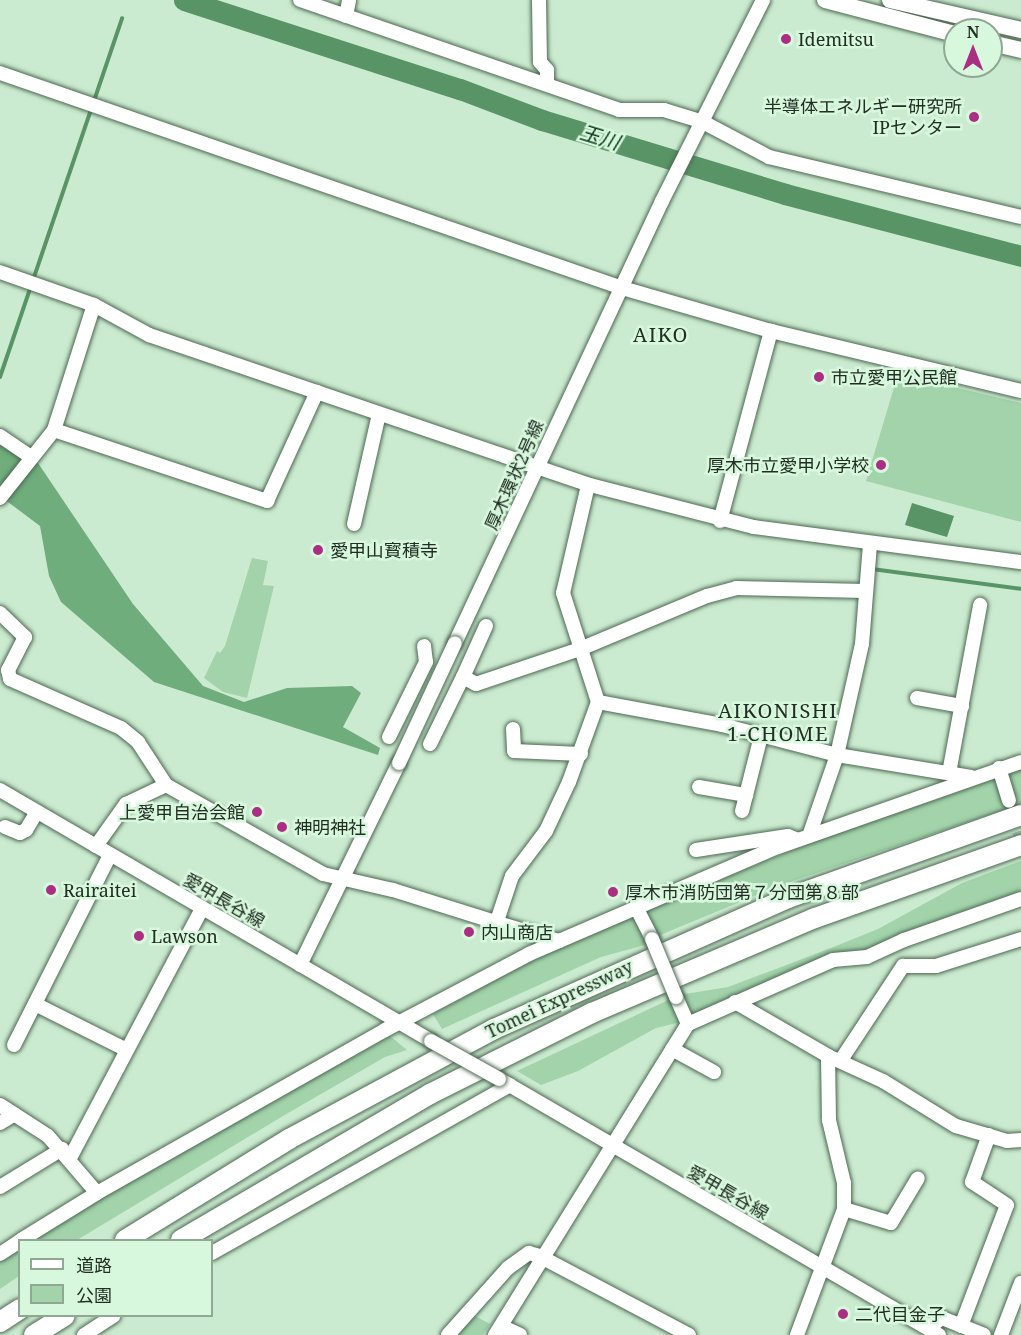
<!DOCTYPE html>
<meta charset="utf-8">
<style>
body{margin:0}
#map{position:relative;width:1021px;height:1335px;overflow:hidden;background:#cbebd0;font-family:"Noto Serif","Noto Sans JP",serif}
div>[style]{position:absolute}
.green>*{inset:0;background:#a2d3ab}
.forest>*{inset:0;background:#6fad7c}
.water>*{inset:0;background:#589465}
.stream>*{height:4px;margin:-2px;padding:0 2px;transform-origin:2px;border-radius:2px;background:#589465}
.river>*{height:21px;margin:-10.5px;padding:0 10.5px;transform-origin:10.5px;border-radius:10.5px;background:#589465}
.minor-tunnel>*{height:14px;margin-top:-7px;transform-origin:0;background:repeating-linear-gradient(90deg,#a9c5ae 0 14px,transparent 0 21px)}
.roads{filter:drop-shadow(0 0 2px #4c6851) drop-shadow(0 0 2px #4c6851)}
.minor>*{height:14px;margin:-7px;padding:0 7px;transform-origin:7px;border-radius:7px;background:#fff}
.major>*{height:16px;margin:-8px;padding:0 8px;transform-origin:8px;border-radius:8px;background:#fff}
.highway>*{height:20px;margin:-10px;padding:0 10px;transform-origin:10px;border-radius:10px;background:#fff}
.bridges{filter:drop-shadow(0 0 2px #4c6851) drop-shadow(0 0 2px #4c6851)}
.minor-bridge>*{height:14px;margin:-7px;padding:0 7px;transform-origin:7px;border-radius:7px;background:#fff}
.dots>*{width:16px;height:16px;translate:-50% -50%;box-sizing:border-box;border:3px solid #d8f8dd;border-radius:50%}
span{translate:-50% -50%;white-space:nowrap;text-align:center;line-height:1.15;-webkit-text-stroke:5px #d8f8dd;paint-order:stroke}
.poi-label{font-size:18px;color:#222e24}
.left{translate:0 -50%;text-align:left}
.right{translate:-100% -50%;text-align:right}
.street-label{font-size:18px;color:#222e24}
.water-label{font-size:20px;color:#043414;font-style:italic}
.neighbourhood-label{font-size:20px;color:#222e24;letter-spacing:1.5px}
.legend{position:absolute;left:18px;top:1239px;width:195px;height:78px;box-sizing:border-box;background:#d8f8dd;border:2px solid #8fa793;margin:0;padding:8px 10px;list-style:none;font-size:18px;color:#222e24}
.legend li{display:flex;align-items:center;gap:12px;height:30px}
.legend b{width:30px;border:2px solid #8fa793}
.north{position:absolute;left:943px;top:18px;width:60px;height:60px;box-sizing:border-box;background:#d8f8dd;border:2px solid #8fa793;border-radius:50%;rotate:0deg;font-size:16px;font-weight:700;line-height:24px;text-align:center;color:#222e24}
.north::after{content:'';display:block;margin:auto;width:21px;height:27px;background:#aa2f83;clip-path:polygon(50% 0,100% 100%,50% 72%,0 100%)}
</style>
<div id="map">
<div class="green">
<div style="clip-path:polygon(898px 374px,1021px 403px,1021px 522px,866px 481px)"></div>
<div style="clip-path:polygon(252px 558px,268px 561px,263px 585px,274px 586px,247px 698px,223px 692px,204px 678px,217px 651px,220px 653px,225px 646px)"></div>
<div style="clip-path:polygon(1021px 770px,1021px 804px,781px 885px,653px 938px,640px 929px,645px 945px,601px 957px,442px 1029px,433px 1014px,539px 956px,629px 916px,639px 918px,643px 911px,810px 843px,988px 777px,1001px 782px,1006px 774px)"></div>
<div style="clip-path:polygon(1021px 861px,1021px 892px,897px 936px,867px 955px,833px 956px,750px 989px,689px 1020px,656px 1028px,578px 1071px,541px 1085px,517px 1071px,679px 995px,728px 987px,831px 948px,878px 929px,962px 883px)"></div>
<div style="clip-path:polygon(390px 1036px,407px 1050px,385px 1057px,283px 1116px,77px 1240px,28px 1240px,95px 1198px)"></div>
<div style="clip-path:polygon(19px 1246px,19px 1276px,0 1289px,0 1258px)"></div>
<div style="clip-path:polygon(475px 1316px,490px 1324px,483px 1335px,453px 1335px,468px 1317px)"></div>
</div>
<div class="forest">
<div style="clip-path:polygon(0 445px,38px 463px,133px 604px,203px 686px,244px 702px,287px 688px,352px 686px,361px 693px,343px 727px,380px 748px,378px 755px,154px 682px,61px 602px,49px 576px,40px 526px,0 496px)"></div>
</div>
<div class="water">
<div style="clip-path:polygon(912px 503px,954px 516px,947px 537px,905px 525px)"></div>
</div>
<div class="stream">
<div style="left:0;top:377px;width:379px;rotate:-71.2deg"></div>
<div style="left:872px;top:569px;width:150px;rotate:7.6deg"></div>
</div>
<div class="river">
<div style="left:184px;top:0;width:290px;rotate:17.9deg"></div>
<div style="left:460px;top:89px;width:88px;rotate:20.7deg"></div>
<div style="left:542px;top:120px;width:254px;rotate:16.9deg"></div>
<div style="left:785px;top:194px;width:244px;rotate:14.7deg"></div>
</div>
<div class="minor-tunnel">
<div style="left:1013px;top:811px;width:27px;rotate:73deg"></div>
</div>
<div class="roads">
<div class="minor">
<div style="left:300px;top:0;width:337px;rotate:19deg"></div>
<div style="left:619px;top:110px;width:45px"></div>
<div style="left:664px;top:110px;width:39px;rotate:17deg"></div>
<div style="left:701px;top:121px;width:77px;rotate:27.9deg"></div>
<div style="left:769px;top:157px;width:259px;rotate:13.4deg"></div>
<div style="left:539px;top:0;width:62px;rotate:89.1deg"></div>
<div style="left:540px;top:62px;width:11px;rotate:49deg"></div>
<div style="left:547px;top:70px;width:14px;rotate:90deg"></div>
<div style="left:346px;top:16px;width:16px;rotate:-79deg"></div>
<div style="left:0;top:73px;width:658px;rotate:19.07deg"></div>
<div style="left:622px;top:288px;width:155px;rotate:16.1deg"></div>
<div style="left:771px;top:331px;width:257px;rotate:13.5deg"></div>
<div style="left:0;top:272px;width:100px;rotate:19.3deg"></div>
<div style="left:94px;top:305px;width:63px;rotate:28.6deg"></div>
<div style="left:149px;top:335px;width:466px;rotate:18.8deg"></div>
<div style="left:590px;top:485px;width:169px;rotate:14.4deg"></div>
<div style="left:754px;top:527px;width:269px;rotate:7.5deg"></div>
<div style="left:54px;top:430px;width:225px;rotate:18.4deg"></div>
<div style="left:267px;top:501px;width:120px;rotate:-65.4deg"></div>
<div style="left:0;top:436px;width:37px;rotate:34deg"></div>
<div style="left:588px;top:485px;width:111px;rotate:103deg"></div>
<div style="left:563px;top:593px;width:114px;rotate:72.2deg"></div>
<div style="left:598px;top:702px;width:126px;rotate:10.5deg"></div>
<div style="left:722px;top:725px;width:119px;rotate:14.6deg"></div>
<div style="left:837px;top:755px;width:136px;rotate:9.3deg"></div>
<div style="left:0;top:498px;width:87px;rotate:-51.5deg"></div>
<div style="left:54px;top:430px;width:131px;rotate:-72.3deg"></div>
<div style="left:720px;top:521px;width:197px;rotate:-75deg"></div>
<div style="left:354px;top:524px;width:113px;rotate:-77.2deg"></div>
<div style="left:0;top:613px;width:35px;rotate:44deg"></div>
<div style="left:25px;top:637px;width:37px;rotate:117deg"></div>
<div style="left:8px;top:670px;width:9px;rotate:77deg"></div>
<div style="left:10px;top:679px;width:121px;rotate:23.8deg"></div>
<div style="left:121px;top:728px;width:22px;rotate:39deg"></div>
<div style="left:138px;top:742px;width:51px;rotate:56.9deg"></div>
<div style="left:166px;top:785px;width:180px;rotate:29.5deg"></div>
<div style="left:323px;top:874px;width:72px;rotate:12.9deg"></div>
<div style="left:393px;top:890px;width:110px;rotate:17.4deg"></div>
<div style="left:455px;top:643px;width:488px;rotate:-64.9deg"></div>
<div style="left:662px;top:201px;width:225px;rotate:-63.3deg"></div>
<div style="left:463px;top:677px;width:56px;rotate:-65.7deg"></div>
<div style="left:917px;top:698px;width:46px;rotate:10.1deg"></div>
<div style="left:513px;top:729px;width:22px;rotate:87deg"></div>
<div style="left:514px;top:751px;width:67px;rotate:2.6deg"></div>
<div style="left:389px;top:737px;width:84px;rotate:-63.7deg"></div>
<div style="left:426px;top:662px;width:16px;rotate:-97deg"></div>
<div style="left:430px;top:744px;width:75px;rotate:-63.8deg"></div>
<div style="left:463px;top:677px;width:15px;rotate:28deg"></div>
<div style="left:476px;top:684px;width:110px;rotate:-18.6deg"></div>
<div style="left:580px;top:649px;width:138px;rotate:-22.7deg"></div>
<div style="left:707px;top:596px;width:30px;rotate:-15deg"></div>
<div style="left:736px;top:588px;width:129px;rotate:1.3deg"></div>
<div style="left:999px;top:768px;width:34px;rotate:73deg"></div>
<div style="left:949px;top:773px;width:171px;rotate:-79.5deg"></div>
<div style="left:699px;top:787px;width:48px;rotate:9.7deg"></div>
<div style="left:0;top:790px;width:499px;rotate:30.2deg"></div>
<div style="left:742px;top:811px;width:77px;rotate:-75.8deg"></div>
<div style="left:5px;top:827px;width:16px;rotate:22deg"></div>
<div style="left:20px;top:833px;width:7px;rotate:-27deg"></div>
<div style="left:26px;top:830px;width:21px;rotate:-59deg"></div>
<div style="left:809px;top:836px;width:86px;rotate:-70.9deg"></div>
<div style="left:837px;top:755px;width:114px;rotate:-77.3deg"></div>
<div style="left:862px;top:644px;width:99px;rotate:-85.4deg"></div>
<div style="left:96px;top:846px;width:52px;rotate:-54.5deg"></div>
<div style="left:126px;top:804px;width:44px;rotate:-25.4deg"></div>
<div style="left:696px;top:850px;width:93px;rotate:-8.7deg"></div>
<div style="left:788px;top:836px;width:9px;rotate:21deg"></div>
<div style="left:636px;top:907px;width:36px;rotate:63deg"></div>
<div style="left:559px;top:941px;width:64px;rotate:-163.6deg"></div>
<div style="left:498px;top:923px;width:5px;rotate:-90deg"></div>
<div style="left:498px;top:918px;width:44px;rotate:-71.6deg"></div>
<div style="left:512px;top:876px;width:56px;rotate:-52.9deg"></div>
<div style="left:546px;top:831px;width:54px;rotate:-64.9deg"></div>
<div style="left:569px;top:782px;width:85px;rotate:-70.1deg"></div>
<div style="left:300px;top:965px;width:225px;rotate:-63.9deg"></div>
<div style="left:903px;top:966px;width:33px"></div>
<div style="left:936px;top:966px;width:89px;rotate:-17.6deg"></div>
<div style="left:676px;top:997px;width:30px;rotate:66deg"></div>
<div style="left:735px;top:1002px;width:108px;rotate:30.1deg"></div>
<div style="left:828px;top:1056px;width:60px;rotate:24.4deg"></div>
<div style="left:883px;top:1081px;width:86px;rotate:31.7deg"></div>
<div style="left:956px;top:1126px;width:53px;rotate:16.4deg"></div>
<div style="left:1007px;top:1141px;width:14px;rotate:-4deg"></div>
<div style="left:35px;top:1004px;width:101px;rotate:26.6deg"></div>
<div style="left:14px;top:1045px;width:213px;rotate:-63.2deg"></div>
<div style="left:672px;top:1049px;width:48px;rotate:28.7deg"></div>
<div style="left:841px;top:1060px;width:113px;rotate:-56.6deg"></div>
<div style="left:499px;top:1079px;width:509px;rotate:30.19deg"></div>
<div style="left:0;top:1105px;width:57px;rotate:32.9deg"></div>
<div style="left:48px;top:1136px;width:75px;rotate:49.3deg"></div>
<div style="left:0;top:1123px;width:17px;rotate:-31deg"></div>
<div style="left:70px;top:1158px;width:282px;rotate:-62.1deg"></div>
<div style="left:0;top:1187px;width:73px;rotate:-31.5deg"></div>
<div style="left:844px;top:1209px;width:49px;rotate:16.6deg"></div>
<div style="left:891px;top:1223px;width:52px;rotate:-59deg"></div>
<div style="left:21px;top:1240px;width:89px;rotate:-31.7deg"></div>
<div style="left:97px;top:1193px;width:331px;rotate:-29.5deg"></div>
<div style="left:385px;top:1030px;width:163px;rotate:-27.8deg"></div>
<div style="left:529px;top:954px;width:271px;rotate:-23.3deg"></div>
<div style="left:778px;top:847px;width:257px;rotate:-19.3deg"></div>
<div style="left:212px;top:1253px;width:342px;rotate:-29.4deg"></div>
<div style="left:0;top:1254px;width:24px;rotate:-33deg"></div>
<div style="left:543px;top:1258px;width:165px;rotate:27.8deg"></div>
<div style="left:501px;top:1326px;width:21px;rotate:25deg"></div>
<div style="left:961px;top:1326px;width:129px;rotate:-69.2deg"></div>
<div style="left:1007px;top:1205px;width:42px;rotate:-146.7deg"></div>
<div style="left:972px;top:1182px;width:50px;rotate:-70.1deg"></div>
<div style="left:928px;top:1328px;width:17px;rotate:-36deg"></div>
<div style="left:942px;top:1318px;width:45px;rotate:22deg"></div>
<div style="left:84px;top:1335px;width:35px;rotate:-33deg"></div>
<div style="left:448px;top:1335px;width:90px;rotate:-48.2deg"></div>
<div style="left:508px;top:1268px;width:26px;rotate:-36deg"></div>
<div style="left:529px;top:1253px;width:16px;rotate:15deg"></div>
<div style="left:495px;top:1335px;width:366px;rotate:-58.2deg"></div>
<div style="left:688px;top:1024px;width:158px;rotate:-23.8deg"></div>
<div style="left:833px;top:960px;width:34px;rotate:-5deg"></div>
<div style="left:867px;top:957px;width:41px;rotate:-24.7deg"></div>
<div style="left:904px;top:940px;width:124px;rotate:-19.3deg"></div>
<div style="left:797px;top:1335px;width:134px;rotate:-69.5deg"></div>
<div style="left:844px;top:1209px;width:26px;rotate:-90deg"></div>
<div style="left:844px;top:1183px;width:65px;rotate:-103.4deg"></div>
<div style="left:829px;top:1120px;width:64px;rotate:-90.9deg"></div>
<div style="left:1001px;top:1335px;width:56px;rotate:-69deg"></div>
</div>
<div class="major">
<div style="left:825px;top:0;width:134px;rotate:14.7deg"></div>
<div style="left:890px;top:0;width:134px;rotate:12.9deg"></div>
<div style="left:991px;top:43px;width:31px;rotate:13deg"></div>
</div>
<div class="highway">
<div style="left:125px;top:1240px;width:193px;rotate:-31.6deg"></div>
<div style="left:289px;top:1139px;width:233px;rotate:-28.2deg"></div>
<div style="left:494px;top:1029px;width:322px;rotate:-24deg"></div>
<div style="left:788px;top:898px;width:247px;rotate:-19.6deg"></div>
<div style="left:181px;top:1240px;width:289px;rotate:-30.4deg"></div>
<div style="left:430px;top:1094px;width:181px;rotate:-26.6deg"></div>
<div style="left:592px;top:1013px;width:242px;rotate:-23.1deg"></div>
<div style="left:815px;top:918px;width:219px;rotate:-19.5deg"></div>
<div style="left:0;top:1322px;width:24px;rotate:-33deg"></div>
<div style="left:34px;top:1335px;width:36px;rotate:-32deg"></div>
</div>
</div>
<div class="bridges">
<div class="minor-bridge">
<div style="left:399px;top:763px;width:132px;rotate:-65deg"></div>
<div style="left:652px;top:939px;width:63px;rotate:67.5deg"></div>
<div style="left:431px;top:1041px;width:78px;rotate:29.2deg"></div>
</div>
</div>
<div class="dots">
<div style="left:786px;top:39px;background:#aa2f83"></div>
<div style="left:974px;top:117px;background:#aa2f83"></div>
<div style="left:819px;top:377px;background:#aa2f83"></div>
<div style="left:881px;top:465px;background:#aa2f83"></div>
<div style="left:318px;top:550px;background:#aa2f83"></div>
<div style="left:257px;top:812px;background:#aa2f83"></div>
<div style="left:282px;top:827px;background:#aa2f83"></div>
<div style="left:51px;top:890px;background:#aa2f83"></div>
<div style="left:613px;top:892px;background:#aa2f83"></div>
<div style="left:469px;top:932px;background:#aa2f83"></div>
<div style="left:139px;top:936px;background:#aa2f83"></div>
<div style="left:843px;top:1314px;background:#aa2f83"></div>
</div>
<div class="poi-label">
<span class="left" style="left:798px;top:39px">Idemitsu</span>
<span class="right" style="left:962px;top:117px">半導体エネルギー研究所<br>IPセンター</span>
<span class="left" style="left:831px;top:377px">市立愛甲公民館</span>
<span class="right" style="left:869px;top:465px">厚木市立愛甲小学校</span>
<span class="left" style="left:330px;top:550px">愛甲山寳積寺</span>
<span class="right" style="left:245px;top:812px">上愛甲自治会館</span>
<span class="left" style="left:294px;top:827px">神明神社</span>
<span class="left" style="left:63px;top:890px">Rairaitei</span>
<span class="left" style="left:625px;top:892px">厚木市消防団第７分団第８部</span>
<span class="left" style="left:481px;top:932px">内山商店</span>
<span class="left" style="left:151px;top:936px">Lawson</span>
<span class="left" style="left:855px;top:1314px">二代目金子</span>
</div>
<div class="street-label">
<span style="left:514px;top:475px;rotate:-66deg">厚木環状2号線</span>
<span style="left:224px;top:900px;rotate:30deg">愛甲長谷線</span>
<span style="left:559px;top:999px;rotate:-25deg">Tomei Expressway</span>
<span style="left:728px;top:1192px;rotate:30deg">愛甲長谷線</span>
</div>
<div class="water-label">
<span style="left:600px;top:137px;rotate:17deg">玉川</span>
</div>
<div class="neighbourhood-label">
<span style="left:661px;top:334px">AIKO</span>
<span style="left:778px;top:722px">AIKONISHI<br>1-CHOME</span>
</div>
<ul class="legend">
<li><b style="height:8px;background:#fff"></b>道路</li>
<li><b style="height:16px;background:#a2d3ab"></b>公園</li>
</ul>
<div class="north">N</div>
</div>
